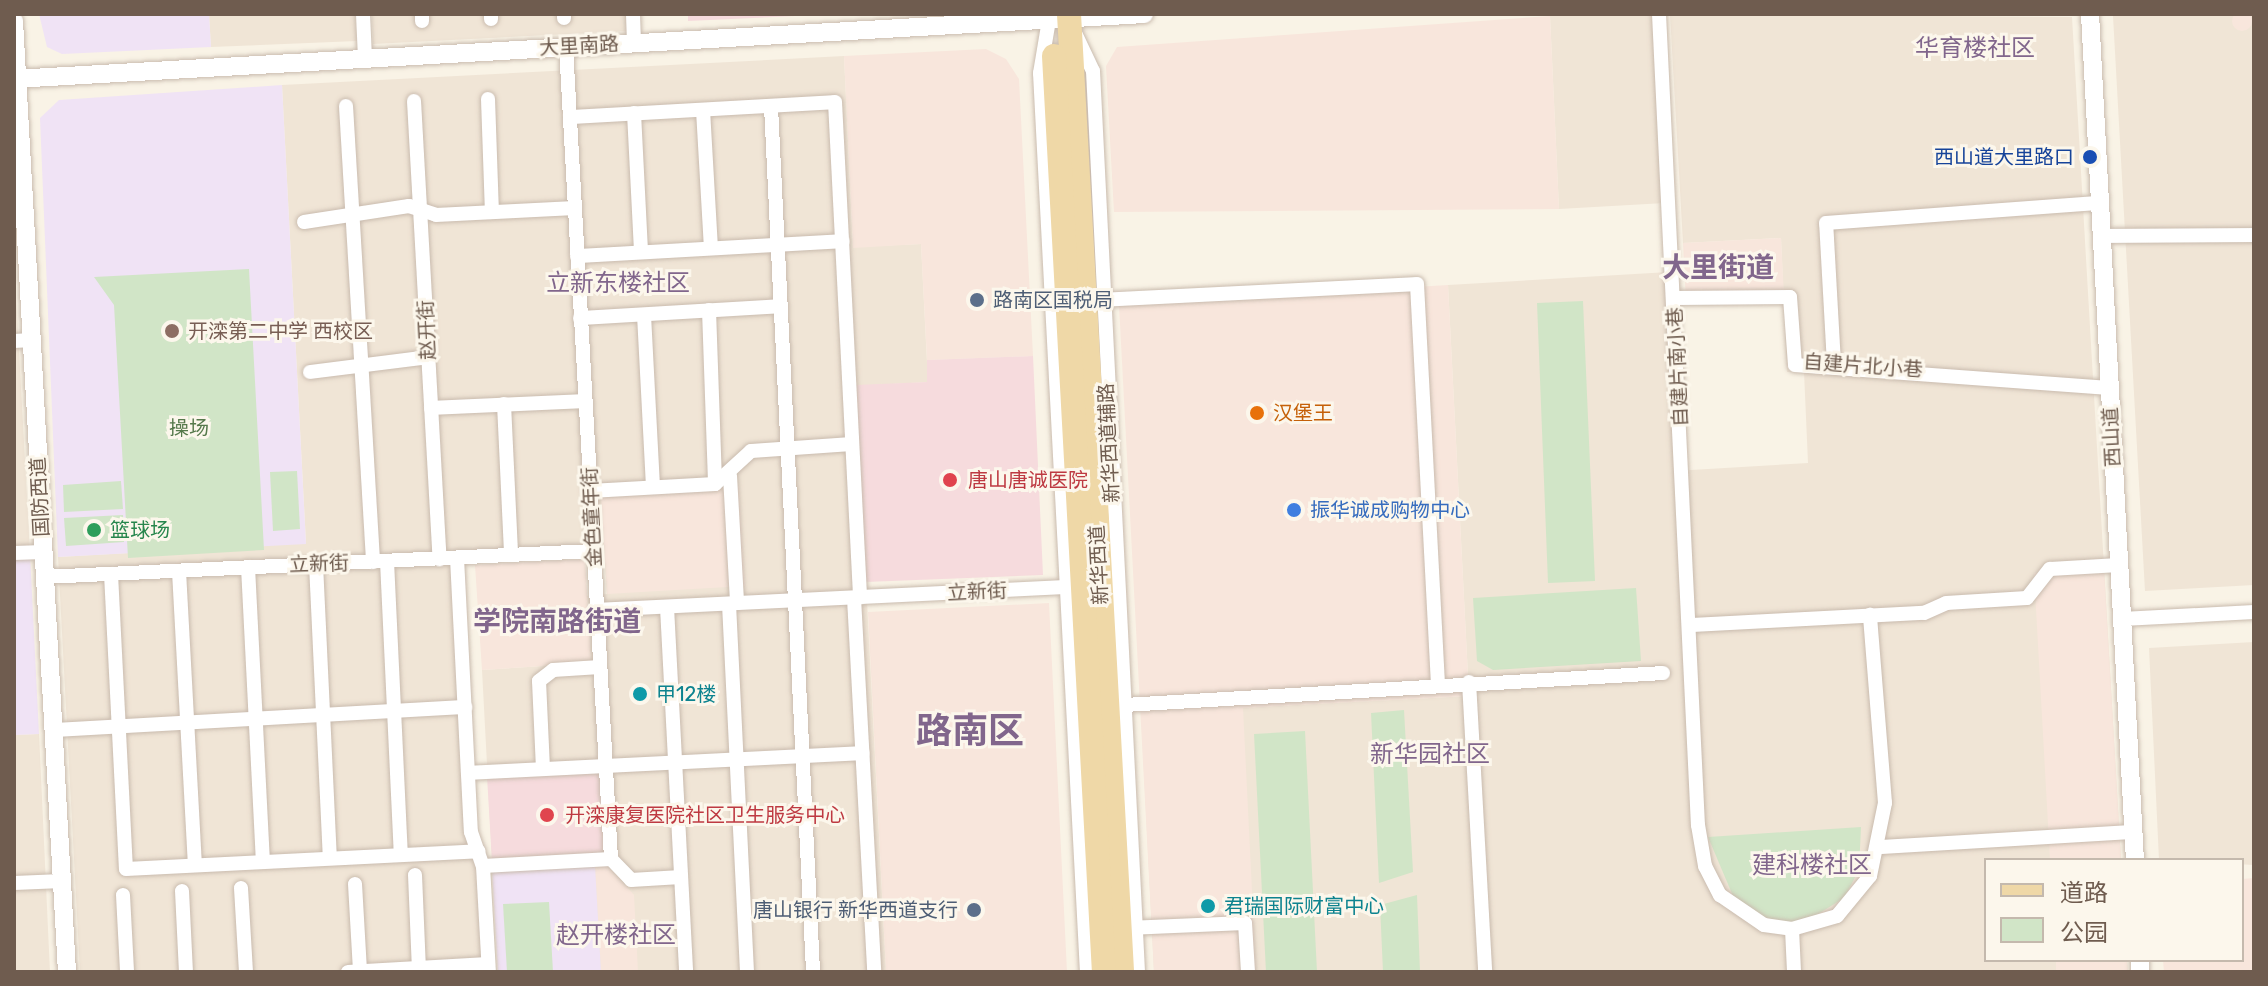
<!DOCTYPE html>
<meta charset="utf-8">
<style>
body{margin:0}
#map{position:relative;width:2268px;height:986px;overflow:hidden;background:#f9f3e6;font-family:Rubik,"Noto Sans SC",sans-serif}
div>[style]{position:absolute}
.residential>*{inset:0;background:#f0e5d6}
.commercial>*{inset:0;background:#f8e6dc}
.round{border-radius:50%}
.education>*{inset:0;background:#f0e3f5}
.medical>*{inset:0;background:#f6dbdd}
.green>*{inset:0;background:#d1e5c7}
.roads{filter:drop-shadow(0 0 2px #c9bbae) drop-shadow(0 0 2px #c9bbae)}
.minor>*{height:14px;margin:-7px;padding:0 7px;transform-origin:7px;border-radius:7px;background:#fff}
.tertiary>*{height:18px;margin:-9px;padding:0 9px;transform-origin:9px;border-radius:9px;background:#fff}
.primary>*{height:24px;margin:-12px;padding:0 12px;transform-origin:12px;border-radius:12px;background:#efd8a7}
.dots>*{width:22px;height:22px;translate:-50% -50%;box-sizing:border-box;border:4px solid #fcf7ec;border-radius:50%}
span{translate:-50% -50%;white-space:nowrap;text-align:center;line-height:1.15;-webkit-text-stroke:6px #fcf7ec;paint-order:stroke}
.street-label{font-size:20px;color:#6f5c4f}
.transit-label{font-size:20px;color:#164399}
.right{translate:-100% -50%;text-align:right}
.service-label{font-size:20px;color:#4e5e75}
.left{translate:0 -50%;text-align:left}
.education-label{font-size:20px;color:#785e54}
.food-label{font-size:20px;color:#c56008}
.park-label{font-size:20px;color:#56794b}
.health-label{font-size:20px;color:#be3a42}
.shop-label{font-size:20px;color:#366cbe}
.leisure-label{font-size:20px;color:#27864d}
.culture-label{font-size:20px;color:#0d838f}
.quarter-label{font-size:24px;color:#81668c}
.district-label{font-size:28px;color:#81668c;font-weight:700}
.town-label{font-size:36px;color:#81668c;font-weight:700}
.frame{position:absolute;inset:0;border:16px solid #6f5c4f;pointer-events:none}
.legend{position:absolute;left:1984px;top:858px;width:260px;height:104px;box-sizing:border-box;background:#fcf7ec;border:2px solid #c4b9ad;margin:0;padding:10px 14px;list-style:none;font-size:24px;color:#6f5c4f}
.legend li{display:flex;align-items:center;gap:16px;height:40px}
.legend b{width:40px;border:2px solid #c4b9ad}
</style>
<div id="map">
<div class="residential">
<div style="clip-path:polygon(209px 14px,355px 14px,357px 41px,211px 47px)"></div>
<div style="clip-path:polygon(372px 14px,626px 14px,627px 31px,373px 44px)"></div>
<div style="clip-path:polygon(1655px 14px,1665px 203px,1559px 209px,1550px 16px)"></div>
<div style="clip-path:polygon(1670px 14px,2072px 17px,2121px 860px,1986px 860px,1986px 960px,2127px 960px,2128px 972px,1154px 972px,1141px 713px,1469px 696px,1448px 285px,1669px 272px,1674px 471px,1808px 463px,1804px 372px,1787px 372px,1781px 238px,1683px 243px)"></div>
<div style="clip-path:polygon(2254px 14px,2254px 585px,2145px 591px,2113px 16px)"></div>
<div style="clip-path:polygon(844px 56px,853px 247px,921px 244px,928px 382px,856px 386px,886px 972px,498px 972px,482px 670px,590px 663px,587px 596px,607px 594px,604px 549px,463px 556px,485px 972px,80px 972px,58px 557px,306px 543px,282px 85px)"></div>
<div style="clip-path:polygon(14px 258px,30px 554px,14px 555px)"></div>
<div style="clip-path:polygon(2254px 642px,2254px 865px,2159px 860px,2149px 648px)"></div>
<div style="clip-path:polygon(39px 734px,50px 972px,14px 972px,14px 735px)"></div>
</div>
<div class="commercial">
<div class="round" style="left:2232px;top:11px;width:20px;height:20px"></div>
<div style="clip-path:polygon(1550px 16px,1559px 209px,1114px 212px,1106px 66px,1117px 47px)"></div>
<div style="clip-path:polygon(986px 49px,1006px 59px,1019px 79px,1033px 356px,927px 360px,921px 244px,853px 248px,844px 56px)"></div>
<div style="clip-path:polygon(1781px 238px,1784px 297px,1686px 301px,1683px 243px)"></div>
<div style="clip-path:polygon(1448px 285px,1469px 696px,1243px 708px,1256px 972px,1154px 972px,1119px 305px)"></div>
<div style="clip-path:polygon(739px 486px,745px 586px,607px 594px,601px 495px)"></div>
<div style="clip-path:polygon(585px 559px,591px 663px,482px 670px,475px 565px)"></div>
<div style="clip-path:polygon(2104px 569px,2121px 860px,2050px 860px,2034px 573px)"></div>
<div style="clip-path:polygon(1049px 603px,1067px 972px,886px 972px,868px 612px)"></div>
<div style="clip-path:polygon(606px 864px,634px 895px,638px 972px,601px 972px,595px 865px)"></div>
<div style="clip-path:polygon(2254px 878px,2254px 972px,2164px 972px,2163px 960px,2242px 960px,2242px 879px)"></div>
<div style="clip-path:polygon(2056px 960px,2127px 960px,2128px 972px,2056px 972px)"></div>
</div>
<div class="education">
<div style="clip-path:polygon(39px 14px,209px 14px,211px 47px,62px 54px,47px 47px)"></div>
<div style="clip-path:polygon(282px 85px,306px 544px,58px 557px,40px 118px,59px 100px)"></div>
<div style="clip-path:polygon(30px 554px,39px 734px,14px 735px,14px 555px)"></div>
<div style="clip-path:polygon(595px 865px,601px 972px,498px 972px,492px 870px)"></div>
</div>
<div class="medical">
<div style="clip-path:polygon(688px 14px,839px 14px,688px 21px)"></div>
<div style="clip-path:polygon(1033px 356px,1043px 575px,866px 582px,856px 385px,927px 382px,927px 360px)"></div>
<div style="clip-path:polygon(603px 769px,608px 854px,492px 862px,487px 776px)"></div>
</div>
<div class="green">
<div style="clip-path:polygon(249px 269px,264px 550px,128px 558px,114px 305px,94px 277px)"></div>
<div style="clip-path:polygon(1583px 301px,1595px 581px,1548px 583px,1537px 303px)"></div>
<div style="clip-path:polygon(297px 471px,300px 529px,273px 531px,270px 472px)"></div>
<div style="clip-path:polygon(121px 481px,123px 509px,64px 512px,63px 485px)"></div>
<div style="clip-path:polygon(123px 515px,124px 542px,66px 546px,64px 518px)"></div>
<div style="clip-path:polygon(1636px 588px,1641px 661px,1493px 670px,1477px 661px,1473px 598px)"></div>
<div style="clip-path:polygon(1404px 710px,1413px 872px,1379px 883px,1371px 713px)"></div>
<div style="clip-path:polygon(1305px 731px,1317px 972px,1266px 972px,1254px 734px)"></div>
<div style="clip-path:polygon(1861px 827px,1859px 870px,1844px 898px,1810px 919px,1787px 923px,1760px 916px,1733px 896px,1708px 837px)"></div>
<div style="clip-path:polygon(1417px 895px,1420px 972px,1383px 972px,1380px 905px)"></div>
<div style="clip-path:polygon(549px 902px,553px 972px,507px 972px,503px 904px)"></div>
</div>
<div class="roads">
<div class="minor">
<div style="left:363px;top:14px;width:44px;rotate:87.4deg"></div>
<div style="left:422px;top:14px;width:7px;rotate:90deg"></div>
<div style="left:491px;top:14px;width:5px;rotate:90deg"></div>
<div style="left:564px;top:14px;width:4px;rotate:90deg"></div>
<div style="left:633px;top:14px;width:29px;rotate:88deg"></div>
<div style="left:1050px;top:14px;width:60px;rotate:99.6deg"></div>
<div style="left:1040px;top:73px;width:900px;rotate:87.01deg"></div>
<div style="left:1659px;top:14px;width:812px;rotate:87.25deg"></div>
<div style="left:1698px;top:825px;width:42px;rotate:80.3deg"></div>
<div style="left:1705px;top:866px;width:33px;rotate:63deg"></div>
<div style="left:1720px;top:895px;width:53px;rotate:34.3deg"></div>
<div style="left:1764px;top:925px;width:28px;rotate:8deg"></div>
<div style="left:1792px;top:929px;width:47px;rotate:-16.1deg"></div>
<div style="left:1837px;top:916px;width:52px;rotate:-50.5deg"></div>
<div style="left:1870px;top:876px;width:75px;rotate:-78.4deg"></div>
<div style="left:1885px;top:803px;width:189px;rotate:-94.6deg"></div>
<div style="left:1075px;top:33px;width:42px;rotate:64.7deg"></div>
<div style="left:1093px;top:71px;width:902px;rotate:87.14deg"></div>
<div style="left:488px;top:99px;width:113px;rotate:88deg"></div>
<div style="left:414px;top:101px;width:459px;rotate:86.8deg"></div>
<div style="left:346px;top:106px;width:457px;rotate:86.6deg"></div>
<div style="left:771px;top:106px;width:867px;rotate:87.22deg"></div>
<div style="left:703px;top:110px;width:138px;rotate:86.7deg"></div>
<div style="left:634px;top:113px;width:139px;rotate:87.1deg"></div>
<div style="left:570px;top:117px;width:265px;rotate:-3.2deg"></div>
<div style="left:835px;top:102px;width:496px;rotate:87.1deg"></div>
<div style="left:304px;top:222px;width:106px;rotate:-8.7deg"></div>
<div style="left:409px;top:206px;width:28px;rotate:18deg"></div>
<div style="left:436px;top:215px;width:139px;rotate:-2.9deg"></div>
<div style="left:2101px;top:236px;width:153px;rotate:-0.4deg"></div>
<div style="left:577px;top:256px;width:266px;rotate:-3.2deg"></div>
<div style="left:1675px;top:298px;width:115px;rotate:-0.5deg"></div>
<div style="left:1790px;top:297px;width:68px;rotate:85.8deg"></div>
<div style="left:1795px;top:365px;width:315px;rotate:4.2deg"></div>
<div style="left:1101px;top:300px;width:316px;rotate:-2.9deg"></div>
<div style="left:1417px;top:284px;width:401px;rotate:87deg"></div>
<div style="left:709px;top:310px;width:174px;rotate:88deg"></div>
<div style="left:644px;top:315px;width:172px;rotate:87deg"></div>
<div style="left:580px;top:318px;width:201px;rotate:-3.4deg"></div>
<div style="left:14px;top:341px;width:18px;rotate:-3deg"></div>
<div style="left:1834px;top:364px;width:141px;rotate:-93.2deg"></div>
<div style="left:1826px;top:223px;width:275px;rotate:-4.2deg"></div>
<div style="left:310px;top:372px;width:119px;rotate:-7.2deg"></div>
<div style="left:504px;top:404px;width:151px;rotate:87.3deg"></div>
<div style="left:431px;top:408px;width:154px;rotate:-2.6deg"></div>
<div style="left:730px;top:476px;width:127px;rotate:86.8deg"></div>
<div style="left:590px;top:491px;width:125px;rotate:-3.2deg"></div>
<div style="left:715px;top:484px;width:49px;rotate:-42.5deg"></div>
<div style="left:751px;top:451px;width:101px;rotate:-4deg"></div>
<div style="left:14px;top:553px;width:29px;rotate:-2deg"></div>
<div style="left:457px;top:558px;width:274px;rotate:87.1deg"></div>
<div style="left:471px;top:832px;width:36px;rotate:71deg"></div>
<div style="left:483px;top:866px;width:106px;rotate:86.8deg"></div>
<div style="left:387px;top:561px;width:294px;rotate:87.3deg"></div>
<div style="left:316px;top:564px;width:294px;rotate:87.3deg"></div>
<div style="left:248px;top:567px;width:295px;rotate:87.1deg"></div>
<div style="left:179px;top:571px;width:294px;rotate:86.9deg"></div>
<div style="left:111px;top:574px;width:295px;rotate:87.1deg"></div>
<div style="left:126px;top:869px;width:353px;rotate:-2.9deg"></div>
<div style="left:44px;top:577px;width:551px;rotate:-2.71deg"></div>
<div style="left:854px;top:598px;width:375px;rotate:86.9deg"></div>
<div style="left:729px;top:604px;width:368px;rotate:87.2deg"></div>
<div style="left:667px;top:607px;width:365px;rotate:87deg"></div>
<div style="left:597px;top:610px;width:472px;rotate:-2.8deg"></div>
<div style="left:2122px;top:619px;width:132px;rotate:-3deg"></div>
<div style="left:1692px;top:625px;width:232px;rotate:-3deg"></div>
<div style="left:1924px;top:613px;width:24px;rotate:-24deg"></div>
<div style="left:1946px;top:603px;width:81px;rotate:-3.5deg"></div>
<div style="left:2027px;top:598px;width:37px;rotate:-52deg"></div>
<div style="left:2050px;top:569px;width:69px;rotate:-3.3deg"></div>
<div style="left:1469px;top:682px;width:290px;rotate:86.8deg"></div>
<div style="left:1125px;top:705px;width:539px;rotate:-3.4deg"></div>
<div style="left:53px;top:730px;width:413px;rotate:-3.2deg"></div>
<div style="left:543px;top:769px;width:88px;rotate:-92.6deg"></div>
<div style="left:539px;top:681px;width:18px;rotate:-38deg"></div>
<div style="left:553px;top:670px;width:47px;rotate:-3.7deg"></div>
<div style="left:468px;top:773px;width:395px;rotate:-2.9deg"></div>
<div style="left:1880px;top:847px;width:253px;rotate:-3.4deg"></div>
<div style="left:611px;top:859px;width:29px;rotate:46deg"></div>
<div style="left:631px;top:880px;width:50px;rotate:-3.4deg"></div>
<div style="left:483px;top:866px;width:128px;rotate:-3.1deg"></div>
<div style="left:611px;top:859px;width:813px;rotate:-93.17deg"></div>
<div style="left:415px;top:875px;width:97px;rotate:87.6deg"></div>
<div style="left:14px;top:883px;width:48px;rotate:-2.4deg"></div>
<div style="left:355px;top:884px;width:88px;rotate:86.7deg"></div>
<div style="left:241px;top:888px;width:84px;rotate:86.6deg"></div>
<div style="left:182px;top:891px;width:81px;rotate:87.2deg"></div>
<div style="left:123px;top:895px;width:77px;rotate:87deg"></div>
<div style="left:1127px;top:928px;width:118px;rotate:-2.4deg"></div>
<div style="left:1245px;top:923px;width:49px;rotate:86.5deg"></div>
<div style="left:1792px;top:929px;width:43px;rotate:87.3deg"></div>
<div style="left:348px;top:972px;width:140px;rotate:-3.3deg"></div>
</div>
<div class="tertiary">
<div style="left:2090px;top:14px;width:847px;rotate:86.96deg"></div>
<div style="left:14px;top:21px;width:952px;rotate:86.81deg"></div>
<div style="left:14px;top:79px;width:1132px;rotate:-3.29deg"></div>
<div style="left:2140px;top:960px;width:12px;rotate:90deg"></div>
</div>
<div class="primary">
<div style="left:1069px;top:14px;width:959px;rotate:86.83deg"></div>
<div style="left:1054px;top:56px;width:917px;rotate:86.88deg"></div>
</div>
</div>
<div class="dots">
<div style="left:2090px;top:157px;background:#1a4fb4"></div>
<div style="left:977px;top:300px;background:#5c6f8a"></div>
<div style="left:172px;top:331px;background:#8d6e63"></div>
<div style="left:1257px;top:413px;background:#e8710a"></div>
<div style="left:950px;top:480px;background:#e0444e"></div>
<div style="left:1294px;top:510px;background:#3f7fe0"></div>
<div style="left:94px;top:530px;background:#2e9e5b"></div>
<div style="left:640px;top:694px;background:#0f9aa8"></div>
<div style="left:547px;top:815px;background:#e0444e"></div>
<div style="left:1208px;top:906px;background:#0f9aa8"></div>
<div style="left:974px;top:910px;background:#5c6f8a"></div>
</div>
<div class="street-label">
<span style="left:579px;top:46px;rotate:-3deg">大里南路</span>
<span style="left:427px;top:330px;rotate:-93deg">赵开街</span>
<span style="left:1863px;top:366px;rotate:4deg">自建片北小巷</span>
<span style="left:1678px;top:367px;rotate:-93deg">自建片南小巷</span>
<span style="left:2112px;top:437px;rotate:-93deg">西山道</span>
<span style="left:1109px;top:443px;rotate:-93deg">新华西道辅路</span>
<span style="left:40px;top:497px;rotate:-93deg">国防西道</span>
<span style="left:592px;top:517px;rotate:-93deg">金色童年街</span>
<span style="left:319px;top:564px;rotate:-2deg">立新街</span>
<span style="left:1099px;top:565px;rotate:-93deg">新华西道</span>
<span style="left:977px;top:592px;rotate:-3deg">立新街</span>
</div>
<div class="transit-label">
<span class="right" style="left:2074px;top:157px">西山道大里路口</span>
</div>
<div class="service-label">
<span class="left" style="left:993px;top:300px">路南区国税局</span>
<span class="right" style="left:958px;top:910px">唐山银行 新华西道支行</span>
</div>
<div class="education-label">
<span class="left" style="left:188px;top:331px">开滦第二中学 西校区</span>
</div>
<div class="food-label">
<span class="left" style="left:1273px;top:413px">汉堡王</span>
</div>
<div class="park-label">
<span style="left:189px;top:428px">操场</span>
</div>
<div class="health-label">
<span class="left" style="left:968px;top:480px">唐山唐诚医院</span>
<span class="left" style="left:565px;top:815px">开滦康复医院社区卫生服务中心</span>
</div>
<div class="shop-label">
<span class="left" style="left:1310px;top:510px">振华诚成购物中心</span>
</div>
<div class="leisure-label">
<span class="left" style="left:110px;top:530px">篮球场</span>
</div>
<div class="culture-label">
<span class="left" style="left:656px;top:694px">甲12楼</span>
<span class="left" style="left:1224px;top:906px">君瑞国际财富中心</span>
</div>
<div class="quarter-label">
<span style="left:1975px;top:49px">华育楼社区</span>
<span style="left:618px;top:284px">立新东楼社区</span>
<span style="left:1430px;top:755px">新华园社区</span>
<span style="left:1812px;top:866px">建科楼社区</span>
<span style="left:616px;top:936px">赵开楼社区</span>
</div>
<div class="district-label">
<span style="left:1718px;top:268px">大里街道</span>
<span style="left:557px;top:622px">学院南路街道</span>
</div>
<div class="town-label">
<span style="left:970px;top:731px">路南区</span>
</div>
<div class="frame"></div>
<ul class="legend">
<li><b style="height:10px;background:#efd8a7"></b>道路</li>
<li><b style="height:22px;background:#d1e5c7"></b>公园</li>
</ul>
</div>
